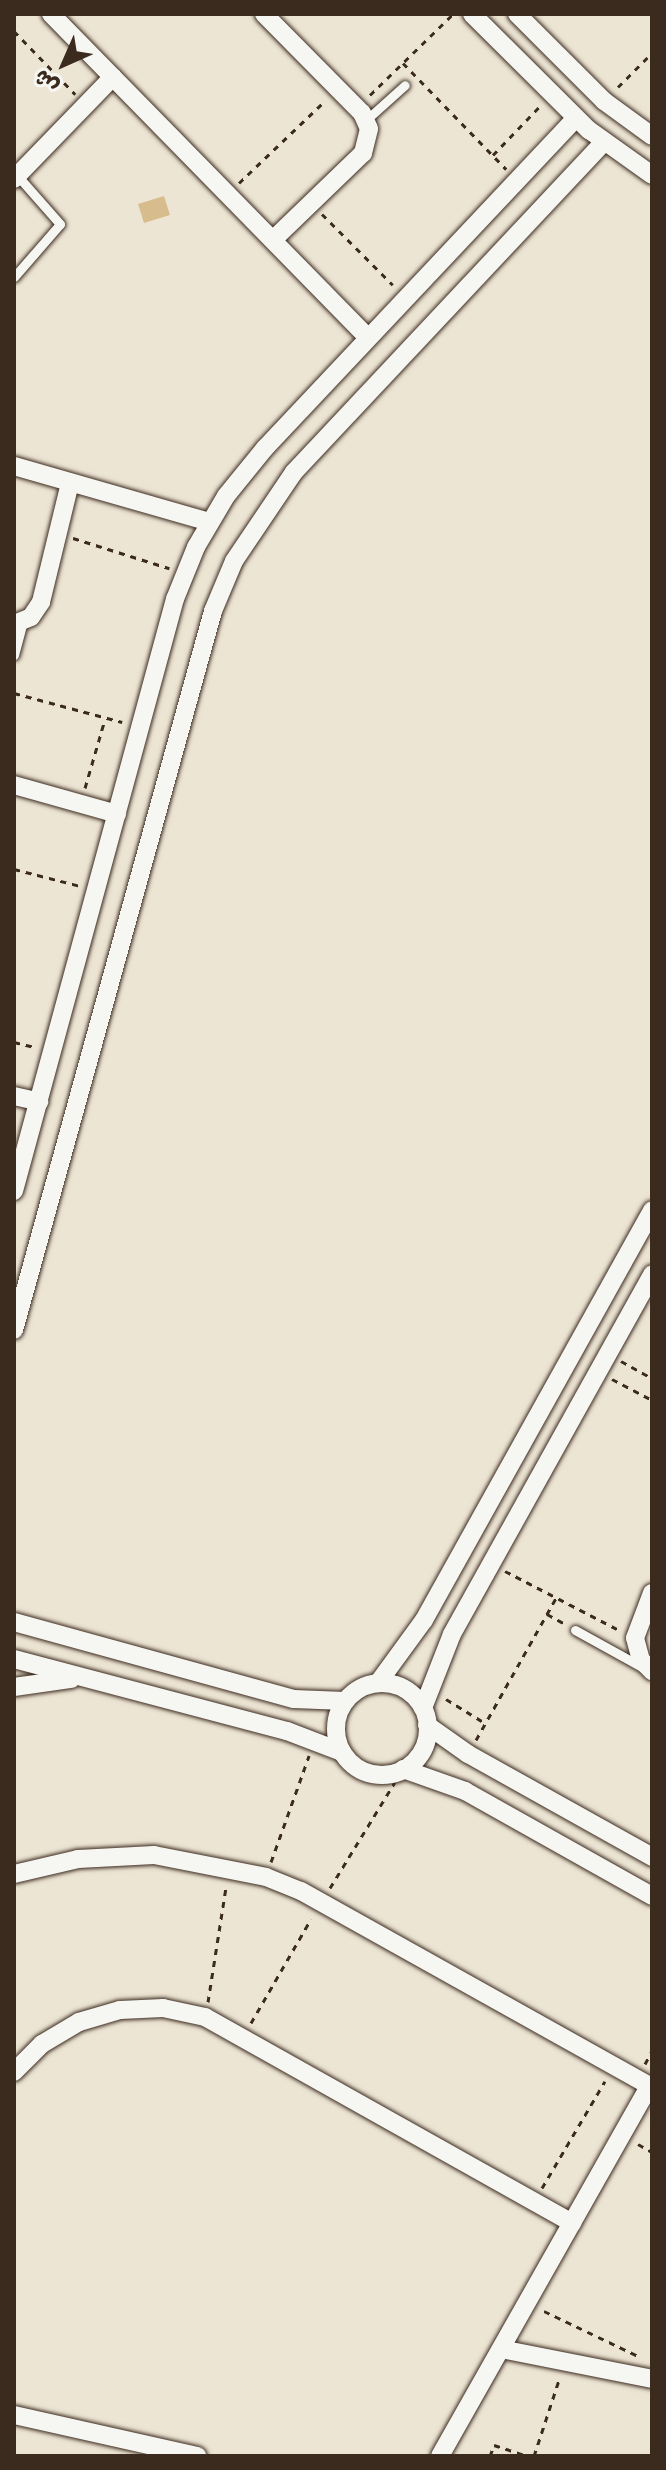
<!DOCTYPE html>
<meta charset="utf-8">
<style>
body{margin:0}
#map{position:relative;width:666px;height:2470px;overflow:hidden;background:#ede5d4;font-family:Mynerve,"Playpen Sans Arabic",sans-serif}
div>[style]{position:absolute}
.building>*{inset:0;background:#d7bd8d}
.path>*{height:3px;margin-top:-1.5px;transform-origin:0;background:repeating-linear-gradient(90deg,#3b2a1e 0 6px,transparent 0 12px)}
.roads{filter:drop-shadow(0 0 2px #3b2a1e) drop-shadow(0 0 2px #3b2a1e)}
.service>*{height:9px;margin:-4.5px;padding:0 4.5px;transform-origin:4.5px;border-radius:4.5px;background:#f6f6f2}
.minor>*{height:18px;margin:-9px;padding:0 9px;transform-origin:9px;border-radius:9px;background:#f6f6f2}
.minor>.ring{margin:-9px;padding:0;box-sizing:content-box;background:none;border:18px solid #f6f6f2;border-radius:50%}
span{translate:-50% -50%;white-space:nowrap;text-align:center;line-height:1.15;-webkit-text-stroke:8px #f6f6f2;paint-order:stroke}
.frame{position:absolute;inset:0;border:16px solid #3b2a1e;pointer-events:none}
.north{position:absolute;left:24px;top:24px;width:80px;height:80px;-webkit-text-stroke:6px #f6f6f2;paint-order:stroke;rotate:225deg;font-size:22px;font-weight:700;line-height:32px;text-align:center;color:#3b2a1e}
.north::after{content:'';display:block;margin:auto;width:28px;height:36px;background:#3b2a1e;clip-path:polygon(50% 0,100% 100%,50% 72%,0 100%)}
</style>
<div id="map">
<div class="building">
<div style="clip-path:polygon(164px 196px,170px 215px,144px 223px,138px 204px)"></div>
</div>
<div class="path">
<div style="left:14px;top:31px;width:88px;rotate:45.9deg"></div>
<div style="left:403px;top:63px;width:148px;rotate:45.8deg"></div>
<div style="left:618px;top:87px;width:48px;rotate:-45deg"></div>
<div style="left:370px;top:95px;width:116px;rotate:-44.3deg"></div>
<div style="left:493px;top:155px;width:68px;rotate:-46.2deg"></div>
<div style="left:239px;top:183px;width:120px;rotate:-43.7deg"></div>
<div style="left:322px;top:214px;width:100px;rotate:45deg"></div>
<div style="left:73px;top:538px;width:101px;rotate:17.4deg"></div>
<div style="left:14px;top:693px;width:112px;rotate:15deg"></div>
<div style="left:85px;top:788px;width:72px;rotate:-73.8deg"></div>
<div style="left:14px;top:869px;width:68px;rotate:14.4deg"></div>
<div style="left:14px;top:1042px;width:21px;rotate:14deg"></div>
<div style="left:621px;top:1361px;width:35px;rotate:29deg"></div>
<div style="left:612px;top:1379px;width:45px;rotate:27.7deg"></div>
<div style="left:505px;top:1571px;width:128px;rotate:27.4deg"></div>
<div style="left:547px;top:1614px;width:21px;rotate:29deg"></div>
<div style="left:446px;top:1699px;width:46px;rotate:31.6deg"></div>
<div style="left:476px;top:1740px;width:163px;rotate:-60.6deg"></div>
<div style="left:271px;top:1862px;width:113px;rotate:-70.3deg"></div>
<div style="left:330px;top:1888px;width:124px;rotate:-58.5deg"></div>
<div style="left:208px;top:2002px;width:116px;rotate:-81.1deg"></div>
<div style="left:251px;top:2023px;width:120px;rotate:-60deg"></div>
<div style="left:645px;top:2064px;width:15px;rotate:-62deg"></div>
<div style="left:638px;top:2144px;width:16px;rotate:30deg"></div>
<div style="left:542px;top:2188px;width:124px;rotate:-59.5deg"></div>
<div style="left:544px;top:2311px;width:104px;rotate:25.6deg"></div>
<div style="left:490px;top:2456px;width:12px;rotate:-70deg"></div>
<div style="left:494px;top:2445px;width:35px;rotate:18deg"></div>
<div style="left:534px;top:2456px;width:80px;rotate:-71.8deg"></div>
</div>
<div class="roads">
<div class="service">
<div style="left:366px;top:120px;width:52px;rotate:-41.9deg"></div>
<div style="left:14px;top:277px;width:70px;rotate:-49deg"></div>
<div style="left:60px;top:224px;width:65px;rotate:-131.3deg"></div>
<div style="left:14px;top:655px;width:34px;rotate:-75deg"></div>
<div style="left:575px;top:1630px;width:77px;rotate:28.9deg"></div>
</div>
<div class="minor">
<div style="left:51px;top:14px;width:453px;rotate:45.6deg"></div>
<div style="left:264px;top:14px;width:139px;rotate:45.3deg"></div>
<div style="left:362px;top:113px;width:17px;rotate:66deg"></div>
<div style="left:369px;top:129px;width:25px;rotate:104deg"></div>
<div style="left:363px;top:153px;width:125px;rotate:136deg"></div>
<div style="left:472px;top:14px;width:165px;rotate:44.8deg"></div>
<div style="left:589px;top:130px;width:77px;rotate:35.5deg"></div>
<div style="left:517px;top:14px;width:123px;rotate:45deg"></div>
<div style="left:604px;top:101px;width:59px;rotate:36.1deg"></div>
<div style="left:14px;top:179px;width:142px;rotate:-45.9deg"></div>
<div style="left:14px;top:466px;width:203px;rotate:16deg"></div>
<div style="left:14px;top:624px;width:18px;rotate:-22deg"></div>
<div style="left:31px;top:617px;width:18px;rotate:-56deg"></div>
<div style="left:41px;top:602px;width:122px;rotate:-76.3deg"></div>
<div style="left:14px;top:785px;width:107px;rotate:15.7deg"></div>
<div style="left:14px;top:1096px;width:26px;rotate:13deg"></div>
<div style="left:14px;top:1191px;width:614px;rotate:-74.79deg"></div>
<div style="left:175px;top:599px;width:56px;rotate:-68deg"></div>
<div style="left:196px;top:547px;width:59px;rotate:-59.5deg"></div>
<div style="left:226px;top:496px;width:62px;rotate:-50.9deg"></div>
<div style="left:265px;top:448px;width:453px;rotate:-46.7deg"></div>
<div style="left:14px;top:1330px;width:746px;rotate:-74.53deg"></div>
<div style="left:213px;top:611px;width:54px;rotate:-67.2deg"></div>
<div style="left:234px;top:561px;width:107px;rotate:-56deg"></div>
<div style="left:294px;top:472px;width:453px;rotate:-46.8deg"></div>
<div style="left:652px;top:1593px;width:48px;rotate:110.7deg"></div>
<div style="left:635px;top:1638px;width:23px;rotate:75deg"></div>
<div style="left:641px;top:1660px;width:16px;rotate:45deg"></div>
<div style="left:14px;top:1622px;width:290px;rotate:15.4deg"></div>
<div style="left:294px;top:1699px;width:51px;rotate:2.2deg"></div>
<div style="left:14px;top:1659px;width:282px;rotate:14.8deg"></div>
<div style="left:287px;top:1731px;width:59px;rotate:20.9deg"></div>
<div style="left:378px;top:1683px;width:78px;rotate:-53.9deg"></div>
<div style="left:424px;top:1620px;width:469px;rotate:-60.9deg"></div>
<div class="ring" style="left:336px;top:1683px;width:74px;height:74px"></div>
<div style="left:14px;top:1687px;width:58px;rotate:-8deg"></div>
<div style="left:423px;top:1708px;width:79px;rotate:-68.6deg"></div>
<div style="left:452px;top:1634px;width:412px;rotate:-60.9deg"></div>
<div style="left:427px;top:1725px;width:50px;rotate:35.3deg"></div>
<div style="left:468px;top:1754px;width:211px;rotate:29.2deg"></div>
<div style="left:403px;top:1769px;width:66px;rotate:19.5deg"></div>
<div style="left:465px;top:1791px;width:214px;rotate:29.3deg"></div>
<div style="left:14px;top:1874px;width:66px;rotate:-13.2deg"></div>
<div style="left:78px;top:1859px;width:76px;rotate:-3deg"></div>
<div style="left:154px;top:1855px;width:114px;rotate:11.1deg"></div>
<div style="left:266px;top:1877px;width:38px;rotate:22deg"></div>
<div style="left:301px;top:1891px;width:402px;rotate:29.2deg"></div>
<div style="left:14px;top:2072px;width:40px;rotate:-45deg"></div>
<div style="left:42px;top:2044px;width:43px;rotate:-30.7deg"></div>
<div style="left:79px;top:2022px;width:43px;rotate:-16.3deg"></div>
<div style="left:120px;top:2010px;width:43px;rotate:-2.7deg"></div>
<div style="left:163px;top:2008px;width:43px;rotate:12.1deg"></div>
<div style="left:205px;top:2017px;width:421px;rotate:29.3deg"></div>
<div style="left:501px;top:2349px;width:154px;rotate:11.2deg"></div>
<div style="left:14px;top:2415px;width:188px;rotate:12.6deg"></div>
<div style="left:440px;top:2456px;width:426px;rotate:-60.5deg"></div>
</div>
</div>
<div class="frame"></div>
<div class="north">ش</div>
</div>
